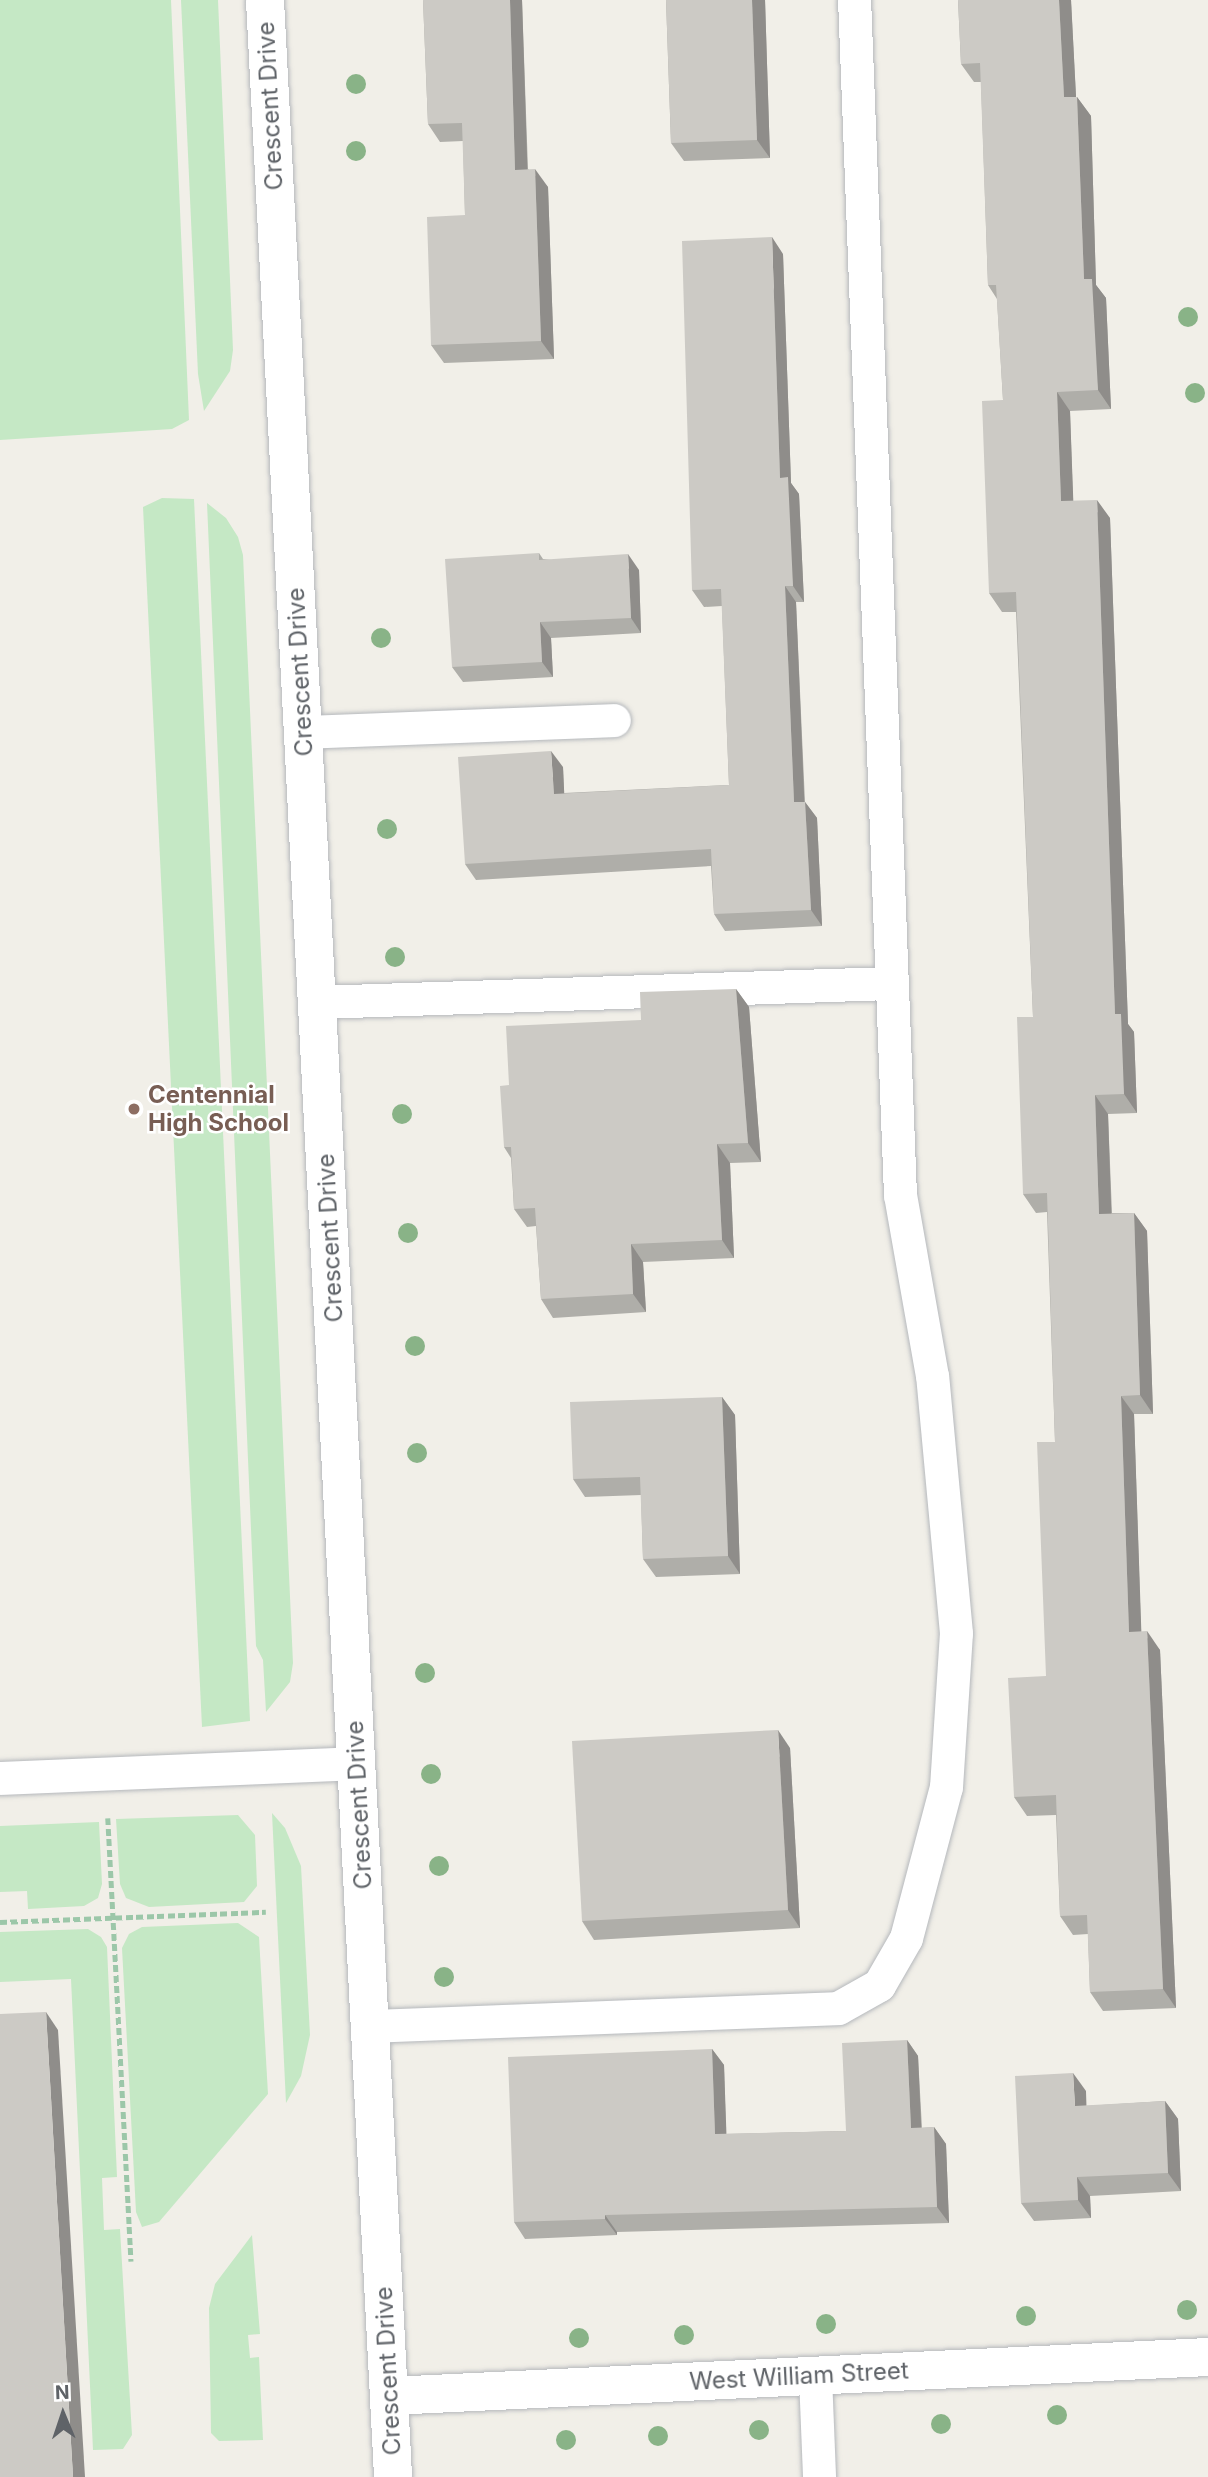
<!DOCTYPE html>
<style>
body{margin:0}
#map{position:relative;width:1208px;height:2477px;overflow:hidden;background:#f1efe8;font-family:Inter,sans-serif}
div>[style]{position:absolute}
.green>*{inset:0;background:#c5e8c5}
.path>*{height:4.5px;margin-top:-2.25px;transform-origin:0;background:repeating-linear-gradient(90deg,#9cc7a9 0 7px,transparent 0 10.5px)}
.roads{filter:drop-shadow(0 0 2px #b5b8bc) drop-shadow(0 0 2px #b5b8bc)}
.lane>*{height:33px;margin:-16.5px;padding:0 16.5px;transform-origin:16.5px;border-radius:16.5px;background:#fff}
.street>*{height:38px;margin:-19px;padding:0 19px;transform-origin:19px;border-radius:19px;background:#fff}
.trees>*{width:20px;height:20px;margin:-10px;border-radius:50%;background:#89b387}
.wall>*{inset:0;background:#afaea9}
.shaded-wall>*{inset:0;background:#8f8d8a}
.building>*{inset:0;background:#cccac5}
.dots>*{width:19px;height:19px;translate:-50% -50%;box-sizing:border-box;border:4px solid #fff;border-radius:50%}
span{translate:-50% -50%;white-space:nowrap;text-align:center;line-height:1.15;-webkit-text-stroke:5px #fff;paint-order:stroke}
.street-label{font-size:24px;color:#5f6368}
.education-label{font-size:24px;color:#785e54;font-weight:700}
.left{translate:0 -50%;text-align:left}
.north{position:absolute;left:28px;top:2379px;width:70px;height:70px;-webkit-text-stroke:5px #fff;paint-order:stroke;rotate:358deg;font-size:19px;font-weight:700;line-height:28px;text-align:center;color:#5f6368}
.north::after{content:'';display:block;margin:auto;width:24px;height:32px;background:#5f6368;clip-path:polygon(50% 0,100% 100%,50% 72%,0 100%)}
</style>
<div id="map">
<div class="green">
<div style="clip-path:polygon(0 0,171px 0,189px 420px,172px 429px,0 440px)"></div>
<div style="clip-path:polygon(181px 0,218px 0,233px 350px,230px 371px,204px 411px,198px 374px)"></div>
<div style="clip-path:polygon(162px 498px,194px 499px,250px 1721px,202px 1727px,143px 507px)"></div>
<div style="clip-path:polygon(207px 503px,226px 518px,238px 537px,243px 555px,293px 1663px,290px 1682px,266px 1712px,263px 1660px,256px 1646px)"></div>
<div style="clip-path:polygon(272px 1813px,285px 1828px,301px 1866px,310px 2035px,301px 2076px,286px 2103px)"></div>
<div style="clip-path:polygon(238px 1815px,255px 1835px,257px 1886px,244px 1902px,149px 1907px,126px 1898px,120px 1884px,116px 1819px)"></div>
<div style="clip-path:polygon(99px 1822px,102px 1884px,98px 1898px,84px 1906px,28px 1909px,27px 1891px,0 1892px,0 1826px)"></div>
<div style="clip-path:polygon(238px 1923px,259px 1937px,268px 2094px,159px 2222px,142px 2227px,136px 2212px,122px 1948px,129px 1934px,142px 1927px)"></div>
<div style="clip-path:polygon(88px 1929px,101px 1937px,107px 1947px,117px 2177px,102px 2178px,104px 2230px,120px 2229px,132px 2435px,123px 2449px,93px 2450px,71px 1979px,0 1982px,0 1932px)"></div>
<div style="clip-path:polygon(252px 2235px,260px 2334px,248px 2335px,250px 2358px,259px 2357px,263px 2440px,219px 2441px,211px 2433px,209px 2308px,215px 2284px)"></div>
</div>
<div class="path">
<div style="left:108px;top:1818px;width:444px;rotate:87deg"></div>
<div style="left:0;top:1922px;width:266px;rotate:-2.2deg"></div>
</div>
<div class="roads">
<div class="lane">
<div style="left:303px;top:732px;width:311px;rotate:-2.2deg"></div>
<div style="left:317px;top:1002px;width:573px;rotate:-1.9deg"></div>
<div style="left:0;top:1778px;width:355px;rotate:-2.4deg"></div>
<div style="left:370px;top:2026px;width:468px;rotate:-2.2deg"></div>
<div style="left:838px;top:2008px;width:47px;rotate:-29.3deg"></div>
<div style="left:879px;top:1985px;width:54px;rotate:-60.1deg"></div>
<div style="left:906px;top:1938px;width:156px;rotate:-75.2deg"></div>
<div style="left:946px;top:1787px;width:154px;rotate:-86.3deg"></div>
<div style="left:956px;top:1633px;width:258px;rotate:-95.3deg"></div>
<div style="left:932px;top:1376px;width:184px;rotate:-100deg"></div>
<div style="left:900px;top:1195px;width:1196px;rotate:-92.2deg"></div>
<div style="left:815px;top:2376px;width:101px;rotate:87.7deg"></div>
</div>
<div class="street">
<div style="left:265px;top:0;width:2480px;rotate:87.04deg"></div>
<div style="left:390px;top:2396px;width:819px;rotate:-2.73deg"></div>
</div>
</div>
<div class="trees">
<div style="left:356px;top:84px"></div>
<div style="left:356px;top:151px"></div>
<div style="left:1188px;top:317px"></div>
<div style="left:1195px;top:393px"></div>
<div style="left:381px;top:638px"></div>
<div style="left:387px;top:829px"></div>
<div style="left:395px;top:957px"></div>
<div style="left:402px;top:1114px"></div>
<div style="left:408px;top:1233px"></div>
<div style="left:415px;top:1346px"></div>
<div style="left:417px;top:1453px"></div>
<div style="left:425px;top:1673px"></div>
<div style="left:431px;top:1774px"></div>
<div style="left:439px;top:1866px"></div>
<div style="left:444px;top:1977px"></div>
<div style="left:1187px;top:2310px"></div>
<div style="left:1026px;top:2316px"></div>
<div style="left:826px;top:2324px"></div>
<div style="left:684px;top:2335px"></div>
<div style="left:579px;top:2338px"></div>
<div style="left:1057px;top:2415px"></div>
<div style="left:941px;top:2424px"></div>
<div style="left:759px;top:2430px"></div>
<div style="left:658px;top:2436px"></div>
<div style="left:566px;top:2440px"></div>
</div>
<div class="wall">
<div style="clip-path:polygon(423px 0,522px 0,528px 169px,548px 187px,554px 359px,444px 363px,431px 345px,465px 215px,463px 141px,440px 142px,428px 124px)"></div>
<div style="clip-path:polygon(666px 0,765px 0,770px 158px,684px 161px,671px 143px)"></div>
<div style="clip-path:polygon(958px 0,1071px 0,1076px 97px,1077px 97px,1091px 116px,1096px 285px,1106px 298px,1111px 409px,1070px 411px,1073px 501px,1110px 518px,1128px 1024px,1134px 1032px,1137px 1113px,1108px 1114px,1112px 1213px,1134px 1213px,1147px 1231px,1153px 1414px,1134px 1414px,1141px 1632px,1160px 1650px,1176px 2008px,1103px 2011px,1090px 1992px,1088px 1934px,1073px 1935px,1060px 1916px,1056px 1815px,1027px 1816px,1014px 1797px,1046px 1676px,1055px 1442px,1047px 1212px,1036px 1213px,1023px 1194px,1033px 1017px,1016px 612px,1002px 612px,989px 593px,1003px 400px,997px 299px,988px 285px,981px 82px,974px 82px,961px 64px)"></div>
<div style="clip-path:polygon(783px 254px,791px 483px,799px 494px,804px 602px,796px 602px,805px 802px,817px 818px,822px 926px,725px 931px,714px 914px,711px 866px,476px 880px,465px 864px,563px 767px,564px 793px,729px 785px,722px 606px,704px 607px,692px 590px)"></div>
<div style="clip-path:polygon(539px 553px,543px 559px,639px 570px,641px 633px,551px 638px,553px 677px,463px 682px,452px 667px)"></div>
<div style="clip-path:polygon(736px 989px,749px 1007px,761px 1162px,730px 1163px,734px 1258px,643px 1262px,646px 1312px,553px 1318px,541px 1299px,536px 1226px,527px 1227px,514px 1209px,511px 1158px,504px 1147px,509px 1085px)"></div>
<div style="clip-path:polygon(722px 1397px,735px 1415px,740px 1574px,656px 1577px,643px 1559px,641px 1495px,585px 1497px,573px 1479px)"></div>
<div style="clip-path:polygon(790px 1748px,800px 1928px,594px 1940px,582px 1921px)"></div>
<div style="clip-path:polygon(907px 2040px,918px 2056px,922px 2128px,934px 2127px,946px 2144px,949px 2223px,617px 2232px,617px 2235px,525px 2239px,514px 2222px,712px 2049px,724px 2065px,726px 2134px,846px 2131px)"></div>
<div style="clip-path:polygon(1086px 2091px,1086px 2106px,1165px 2101px,1178px 2119px,1181px 2191px,1090px 2196px,1091px 2218px,1034px 2221px,1021px 2203px)"></div>
</div>
<div class="shaded-wall">
<div style="clip-path:polygon(510px 0,522px 0,528px 188px,515px 170px)"></div>
<div style="clip-path:polygon(752px 0,765px 0,770px 158px,757px 140px)"></div>
<div style="clip-path:polygon(1059px 0,1071px 0,1077px 116px,1064px 97px)"></div>
<div style="clip-path:polygon(1077px 97px,1091px 116px,1096px 285px,1106px 298px,1111px 409px,1098px 390px,1084px 279px)"></div>
<div style="clip-path:polygon(535px 169px,548px 187px,554px 359px,541px 341px)"></div>
<div style="clip-path:polygon(772px 237px,783px 254px,791px 483px,799px 494px,804px 602px,793px 586px,780px 478px)"></div>
<div style="clip-path:polygon(1057px 392px,1070px 411px,1074px 520px,1061px 501px)"></div>
<div style="clip-path:polygon(1097px 500px,1110px 518px,1128px 1024px,1134px 1032px,1137px 1113px,1124px 1094px,1115px 1014px)"></div>
<div style="clip-path:polygon(628px 554px,639px 570px,641px 633px,631px 618px)"></div>
<div style="clip-path:polygon(785px 586px,796px 602px,805px 818px,794px 802px)"></div>
<div style="clip-path:polygon(540px 622px,551px 638px,553px 677px,542px 662px)"></div>
<div style="clip-path:polygon(551px 751px,563px 767px,565px 810px,554px 794px)"></div>
<div style="clip-path:polygon(805px 802px,817px 818px,822px 926px,811px 910px)"></div>
<div style="clip-path:polygon(736px 989px,749px 1007px,761px 1162px,748px 1143px)"></div>
<div style="clip-path:polygon(1095px 1095px,1108px 1114px,1112px 1233px,1099px 1214px)"></div>
<div style="clip-path:polygon(717px 1144px,730px 1163px,734px 1258px,722px 1240px)"></div>
<div style="clip-path:polygon(1134px 1213px,1147px 1231px,1153px 1414px,1140px 1395px)"></div>
<div style="clip-path:polygon(631px 1244px,643px 1262px,646px 1312px,633px 1294px)"></div>
<div style="clip-path:polygon(1121px 1396px,1134px 1414px,1142px 1651px,1129px 1632px)"></div>
<div style="clip-path:polygon(722px 1397px,735px 1415px,740px 1574px,728px 1556px)"></div>
<div style="clip-path:polygon(1147px 1631px,1160px 1650px,1176px 2008px,1163px 1989px)"></div>
<div style="clip-path:polygon(778px 1730px,790px 1748px,800px 1928px,788px 1910px)"></div>
<div style="clip-path:polygon(46px 2012px,58px 2030px,85px 2477px,73px 2477px)"></div>
<div style="clip-path:polygon(907px 2040px,918px 2056px,922px 2145px,911px 2128px)"></div>
<div style="clip-path:polygon(712px 2049px,724px 2065px,727px 2150px,715px 2134px)"></div>
<div style="clip-path:polygon(1073px 2073px,1086px 2091px,1087px 2125px,1075px 2106px)"></div>
<div style="clip-path:polygon(1165px 2101px,1178px 2119px,1181px 2191px,1168px 2173px)"></div>
<div style="clip-path:polygon(934px 2127px,946px 2144px,949px 2223px,937px 2207px)"></div>
<div style="clip-path:polygon(1077px 2177px,1090px 2196px,1091px 2218px,1078px 2200px)"></div>
<div style="clip-path:polygon(605px 2215px,617px 2232px,617px 2235px,605px 2219px)"></div>
</div>
<div class="building">
<div style="clip-path:polygon(423px 0,510px 0,515px 170px,535px 169px,541px 341px,431px 345px,427px 217px,465px 215px,462px 123px,428px 124px)"></div>
<div style="clip-path:polygon(666px 0,752px 0,757px 140px,671px 143px)"></div>
<div style="clip-path:polygon(958px 0,1059px 0,1064px 97px,1077px 97px,1084px 279px,1092px 279px,1098px 390px,1057px 392px,1061px 501px,1097px 500px,1115px 1014px,1121px 1014px,1124px 1094px,1095px 1095px,1099px 1214px,1134px 1213px,1140px 1395px,1121px 1396px,1129px 1632px,1147px 1631px,1163px 1989px,1090px 1992px,1087px 1915px,1060px 1916px,1056px 1795px,1014px 1797px,1008px 1678px,1046px 1676px,1037px 1442px,1055px 1442px,1047px 1193px,1023px 1194px,1017px 1017px,1033px 1017px,1016px 592px,989px 593px,982px 401px,1003px 400px,996px 285px,988px 285px,980px 63px,961px 64px)"></div>
<div style="clip-path:polygon(772px 237px,780px 478px,788px 477px,793px 586px,785px 586px,794px 802px,805px 802px,811px 910px,714px 914px,711px 849px,465px 864px,458px 757px,551px 751px,554px 794px,729px 785px,721px 589px,692px 590px,682px 241px)"></div>
<div style="clip-path:polygon(539px 553px,539px 560px,628px 554px,631px 618px,540px 622px,542px 662px,452px 667px,445px 559px)"></div>
<div style="clip-path:polygon(736px 989px,748px 1143px,717px 1144px,722px 1240px,631px 1244px,633px 1294px,541px 1299px,535px 1208px,514px 1209px,511px 1147px,504px 1147px,500px 1086px,509px 1085px,506px 1026px,641px 1020px,640px 992px)"></div>
<div style="clip-path:polygon(722px 1397px,728px 1556px,643px 1559px,640px 1477px,573px 1479px,570px 1402px)"></div>
<div style="clip-path:polygon(778px 1730px,788px 1910px,582px 1921px,572px 1741px)"></div>
<div style="clip-path:polygon(46px 2012px,73px 2477px,0 2477px,0 2014px)"></div>
<div style="clip-path:polygon(907px 2040px,911px 2128px,934px 2127px,937px 2207px,605px 2215px,605px 2219px,514px 2222px,508px 2057px,712px 2049px,715px 2134px,846px 2131px,842px 2043px)"></div>
<div style="clip-path:polygon(1073px 2073px,1075px 2106px,1165px 2101px,1168px 2173px,1077px 2177px,1078px 2200px,1021px 2203px,1015px 2076px)"></div>
</div>
<div class="dots">
<div style="left:134px;top:1109px;background:#8d6e63"></div>
</div>
<div class="street-label">
<span style="left:270px;top:106px;rotate:-93deg">Crescent Drive</span>
<span style="left:300px;top:672px;rotate:-93deg">Crescent Drive</span>
<span style="left:330px;top:1238px;rotate:-93deg">Crescent Drive</span>
<span style="left:359px;top:1805px;rotate:-93deg">Crescent Drive</span>
<span style="left:388px;top:2371px;rotate:-93deg">Crescent Drive</span>
<span style="left:799px;top:2376px;rotate:-3deg">West William Street</span>
</div>
<div class="education-label">
<span class="left" style="left:148px;top:1109px">Centennial<br>High School</span>
</div>
<div class="north">N</div>
</div>
